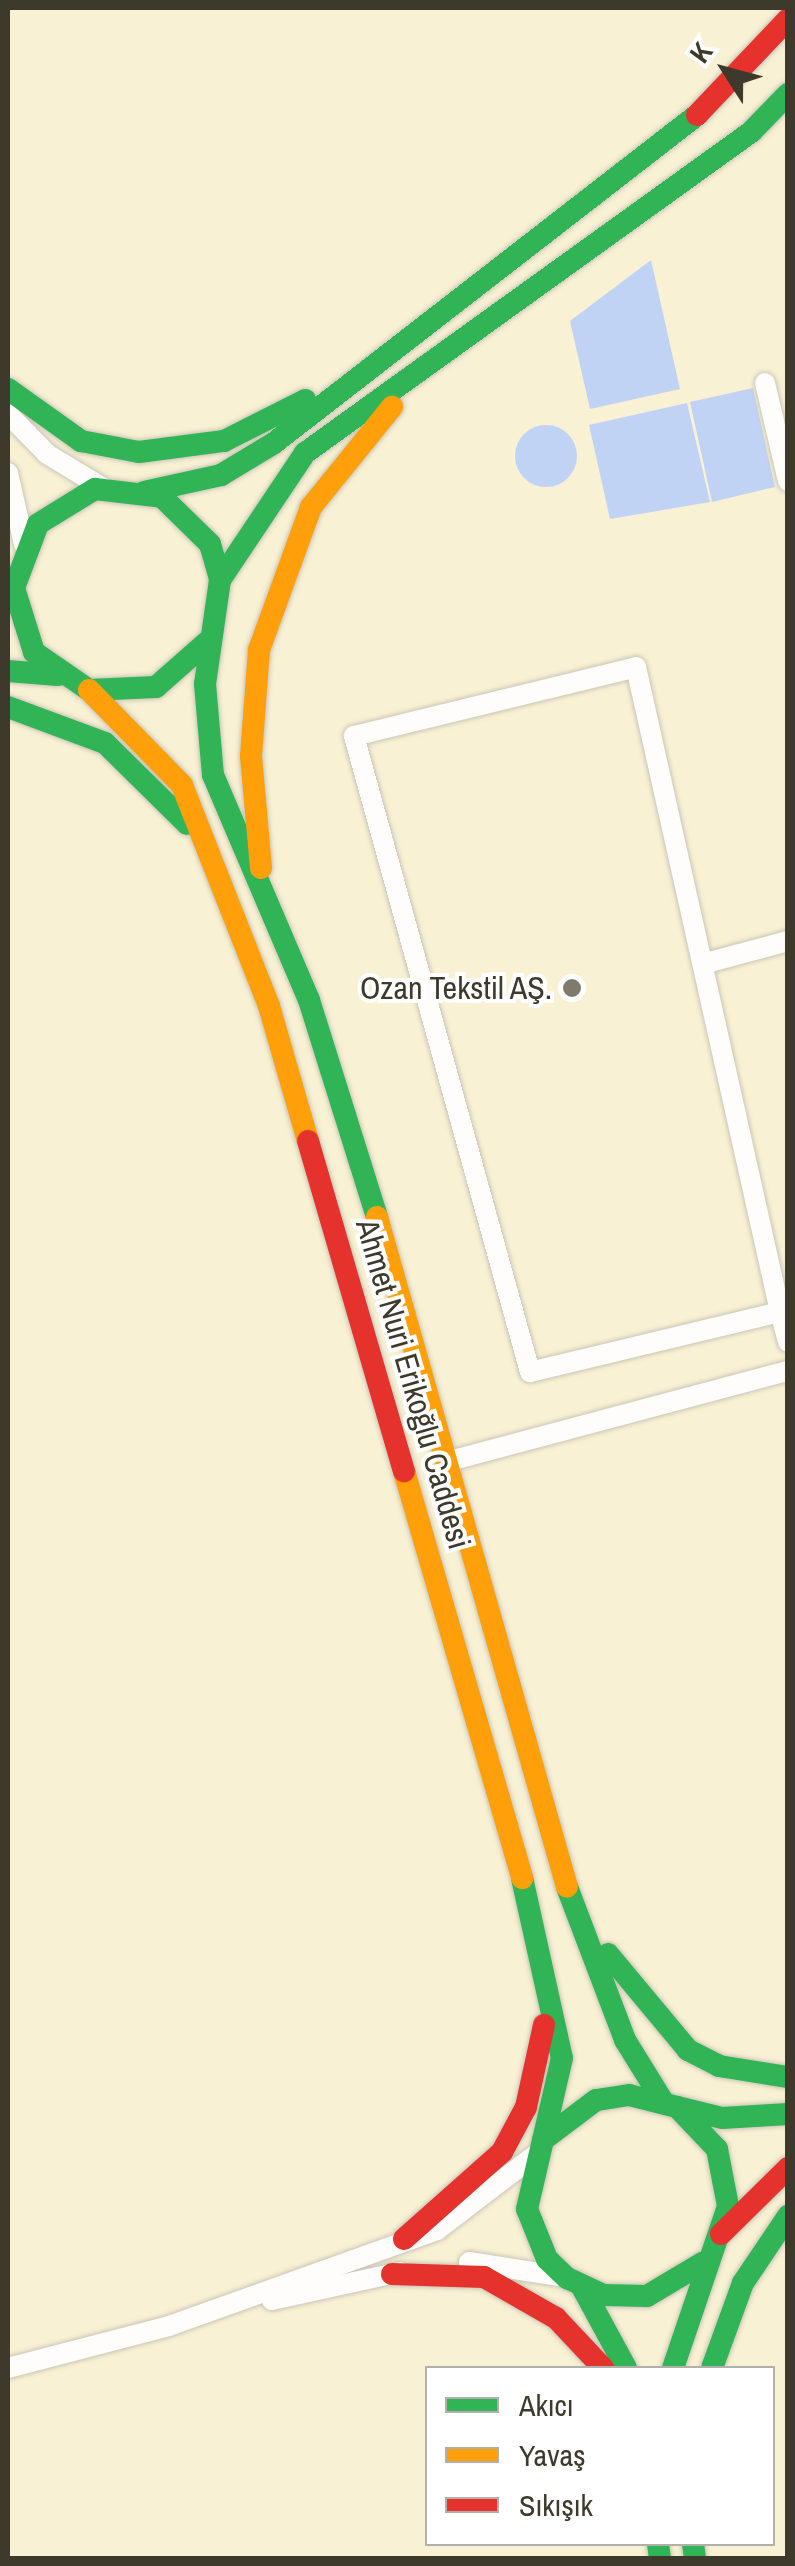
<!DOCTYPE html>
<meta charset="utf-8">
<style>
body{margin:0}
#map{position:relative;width:795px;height:2566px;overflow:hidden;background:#f7f4e5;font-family:"Archivo Narrow",sans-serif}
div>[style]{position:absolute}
.built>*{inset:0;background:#f9f1d3}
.water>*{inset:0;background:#c0d3f5}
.round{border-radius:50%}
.roads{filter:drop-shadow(0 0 2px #c9c6b8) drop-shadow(0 0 2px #c9c6b8)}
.street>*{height:20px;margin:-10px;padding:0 10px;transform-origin:10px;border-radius:10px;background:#fefdfb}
.fast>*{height:22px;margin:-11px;padding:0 11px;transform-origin:11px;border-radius:11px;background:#30b455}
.slow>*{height:22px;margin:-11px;padding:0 11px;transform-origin:11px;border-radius:11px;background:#ff9f0a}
.jam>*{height:22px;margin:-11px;padding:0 11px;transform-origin:11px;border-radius:11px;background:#e5322d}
.dots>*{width:28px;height:28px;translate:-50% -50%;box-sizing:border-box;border:5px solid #fff;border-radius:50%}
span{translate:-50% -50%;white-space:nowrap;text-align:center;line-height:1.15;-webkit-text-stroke:8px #fff;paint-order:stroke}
.poi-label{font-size:32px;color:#3d3a2c}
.right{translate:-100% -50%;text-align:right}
.street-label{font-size:32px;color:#3d3a2c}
.frame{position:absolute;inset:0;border:10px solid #3d3a2c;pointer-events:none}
.legend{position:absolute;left:425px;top:2366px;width:350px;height:180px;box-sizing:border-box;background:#fff;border:2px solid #b1b0ab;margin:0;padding:12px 18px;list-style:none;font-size:30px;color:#3d3a2c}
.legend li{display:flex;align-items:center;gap:20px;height:50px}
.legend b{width:50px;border:2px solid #b1b0ab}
.north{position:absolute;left:675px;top:20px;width:100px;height:100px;-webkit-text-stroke:8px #fff;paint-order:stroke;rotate:306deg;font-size:28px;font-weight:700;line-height:40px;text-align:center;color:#3d3a2c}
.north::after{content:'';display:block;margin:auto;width:35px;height:45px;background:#3d3a2c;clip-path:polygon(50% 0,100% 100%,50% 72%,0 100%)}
</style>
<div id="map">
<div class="built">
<div style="clip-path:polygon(evenodd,8px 8px,787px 8px,787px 2558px,8px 2558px,8px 8px,428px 2368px,772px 2368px,772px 2544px,428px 2544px,428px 2368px)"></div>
</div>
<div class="water">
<div style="clip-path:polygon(651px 260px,680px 389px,590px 409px,570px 321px)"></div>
<div style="clip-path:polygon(753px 388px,775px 487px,712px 502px,690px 402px)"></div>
<div style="clip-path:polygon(687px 403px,710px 502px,610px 519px,589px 425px)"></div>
<div class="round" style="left:515px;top:425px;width:62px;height:62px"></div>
</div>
<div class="roads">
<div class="street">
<div style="left:765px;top:383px;width:101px;rotate:76.8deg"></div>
<div style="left:8px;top:414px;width:56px;rotate:45.7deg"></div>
<div style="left:47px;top:454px;width:68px;rotate:31.1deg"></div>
<div style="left:8px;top:473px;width:73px;rotate:77.3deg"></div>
<div style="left:636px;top:667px;width:661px;rotate:77.41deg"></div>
<div style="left:780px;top:1312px;width:257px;rotate:166.5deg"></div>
<div style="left:530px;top:1372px;width:660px;rotate:-105.47deg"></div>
<div style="left:354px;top:736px;width:290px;rotate:-13.7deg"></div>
<div style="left:706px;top:963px;width:85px;rotate:-15deg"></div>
<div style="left:780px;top:1312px;width:31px;rotate:75deg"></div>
<div style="left:453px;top:1460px;width:347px;rotate:-14.9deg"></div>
<div style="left:469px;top:2262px;width:90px;rotate:8.9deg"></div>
<div style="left:272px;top:2300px;width:131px;rotate:-12.3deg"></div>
<div style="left:8px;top:2368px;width:166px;rotate:-14.6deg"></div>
<div style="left:169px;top:2326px;width:285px;rotate:-19.7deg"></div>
<div style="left:437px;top:2230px;width:123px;rotate:-37.4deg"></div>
</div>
<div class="fast">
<div style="left:8px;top:389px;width:90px;rotate:35.5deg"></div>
<div style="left:81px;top:441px;width:59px;rotate:10.7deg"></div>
<div style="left:139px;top:452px;width:86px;rotate:-7.4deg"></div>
<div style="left:224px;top:441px;width:91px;rotate:-26.8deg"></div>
<div style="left:144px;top:492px;width:79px;rotate:-12.4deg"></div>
<div style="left:221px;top:475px;width:62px;rotate:-31.1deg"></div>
<div style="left:274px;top:443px;width:535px;rotate:-37.79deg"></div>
<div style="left:220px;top:580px;width:153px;rotate:-56.2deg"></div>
<div style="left:305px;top:453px;width:550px;rotate:-35.74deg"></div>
<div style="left:751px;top:132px;width:53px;rotate:-45.8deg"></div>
<div style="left:207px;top:642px;width:68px;rotate:138.6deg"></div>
<div style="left:156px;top:687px;width:67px;rotate:177.4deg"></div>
<div style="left:89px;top:690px;width:67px;rotate:-145.4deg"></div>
<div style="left:34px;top:652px;width:67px;rotate:-107.4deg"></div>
<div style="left:14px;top:588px;width:68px;rotate:-69.4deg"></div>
<div style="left:38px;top:524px;width:67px;rotate:-31.6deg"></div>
<div style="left:95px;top:489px;width:67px;rotate:6.8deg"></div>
<div style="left:162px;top:497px;width:67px;rotate:44.4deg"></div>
<div style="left:210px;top:544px;width:37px;rotate:74deg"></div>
<div style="left:220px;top:580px;width:105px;rotate:98.2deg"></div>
<div style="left:205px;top:684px;width:91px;rotate:85deg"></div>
<div style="left:213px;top:775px;width:245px;rotate:66.9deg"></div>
<div style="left:309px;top:1000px;width:227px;rotate:72.6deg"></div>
<div style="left:8px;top:671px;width:50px;rotate:4.6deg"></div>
<div style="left:8px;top:707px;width:103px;rotate:20.4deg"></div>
<div style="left:105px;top:743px;width:115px;rotate:44.6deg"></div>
<div style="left:522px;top:1878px;width:184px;rotate:77.5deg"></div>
<div style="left:562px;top:2058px;width:84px;rotate:103deg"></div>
<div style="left:567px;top:1887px;width:164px;rotate:69.2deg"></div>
<div style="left:625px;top:2040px;width:70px;rotate:58.3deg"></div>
<div style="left:608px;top:1954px;width:125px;rotate:50.2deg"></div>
<div style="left:688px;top:2050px;width:35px;rotate:27deg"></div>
<div style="left:719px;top:2066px;width:70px;rotate:9.1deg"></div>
<div style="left:677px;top:2107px;width:46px;rotate:13.7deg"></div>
<div style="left:722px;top:2118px;width:66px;rotate:-3.5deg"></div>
<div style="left:582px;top:2287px;width:92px;rotate:61.5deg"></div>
<div style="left:673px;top:2368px;width:171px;rotate:-71.2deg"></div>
<div style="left:728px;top:2206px;width:58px;rotate:-100.9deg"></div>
<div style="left:717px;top:2149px;width:58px;rotate:-133.6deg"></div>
<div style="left:677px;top:2107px;width:49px;rotate:-166deg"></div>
<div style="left:629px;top:2095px;width:33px;rotate:171deg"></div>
<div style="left:596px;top:2100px;width:66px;rotate:143deg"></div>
<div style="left:543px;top:2140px;width:71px;rotate:103.1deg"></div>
<div style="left:527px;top:2209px;width:54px;rotate:68.2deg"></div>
<div style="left:547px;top:2259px;width:28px;rotate:44deg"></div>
<div style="left:567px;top:2278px;width:40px;rotate:25deg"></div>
<div style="left:603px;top:2295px;width:44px;rotate:1.3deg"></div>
<div style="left:647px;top:2296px;width:66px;rotate:-30.8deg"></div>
<div style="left:712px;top:2368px;width:90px;rotate:-70deg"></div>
<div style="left:743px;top:2283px;width:81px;rotate:-56.1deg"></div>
<div style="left:658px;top:2544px;width:14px;rotate:82deg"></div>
<div style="left:693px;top:2544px;width:14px;rotate:82deg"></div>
</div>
<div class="slow">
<div style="left:89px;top:690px;width:133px;rotate:45.6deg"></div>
<div style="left:182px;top:785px;width:238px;rotate:68.5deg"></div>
<div style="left:269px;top:1006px;width:141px;rotate:73.9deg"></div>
<div style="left:261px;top:868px;width:112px;rotate:-95.1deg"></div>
<div style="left:251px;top:756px;width:106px;rotate:-85.7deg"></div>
<div style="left:259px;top:650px;width:152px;rotate:-70deg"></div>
<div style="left:311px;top:507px;width:129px;rotate:-51deg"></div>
<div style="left:377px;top:1217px;width:696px;rotate:74.17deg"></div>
<div style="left:404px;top:1471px;width:424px;rotate:73.8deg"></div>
</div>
<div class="jam">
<div style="left:697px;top:115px;width:132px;rotate:-46.5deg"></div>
<div style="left:308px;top:1141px;width:344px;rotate:73.8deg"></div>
<div style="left:721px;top:2234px;width:94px;rotate:-44.6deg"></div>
<div style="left:404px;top:2239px;width:131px;rotate:-41.6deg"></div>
<div style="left:502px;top:2152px;width:51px;rotate:-61.9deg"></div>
<div style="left:526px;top:2107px;width:84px;rotate:-77.6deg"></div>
<div style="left:392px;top:2274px;width:92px;rotate:1.9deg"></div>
<div style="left:484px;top:2277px;width:83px;rotate:29.7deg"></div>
<div style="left:556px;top:2318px;width:69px;rotate:46.8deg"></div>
</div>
</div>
<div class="dots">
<div style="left:572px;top:988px;background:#7e7b6d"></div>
</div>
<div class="poi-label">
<span class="right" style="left:552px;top:988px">Ozan Tekstil AŞ.</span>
</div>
<div class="street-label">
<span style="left:413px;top:1384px;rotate:74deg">Ahmet Nuri Erikoğlu Caddesi</span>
</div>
<div class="frame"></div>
<ul class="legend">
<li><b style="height:12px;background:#30b455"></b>Akıcı</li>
<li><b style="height:12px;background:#ff9f0a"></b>Yavaş</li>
<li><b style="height:12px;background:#e5322d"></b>Sıkışık</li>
</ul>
<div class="north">K</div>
</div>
